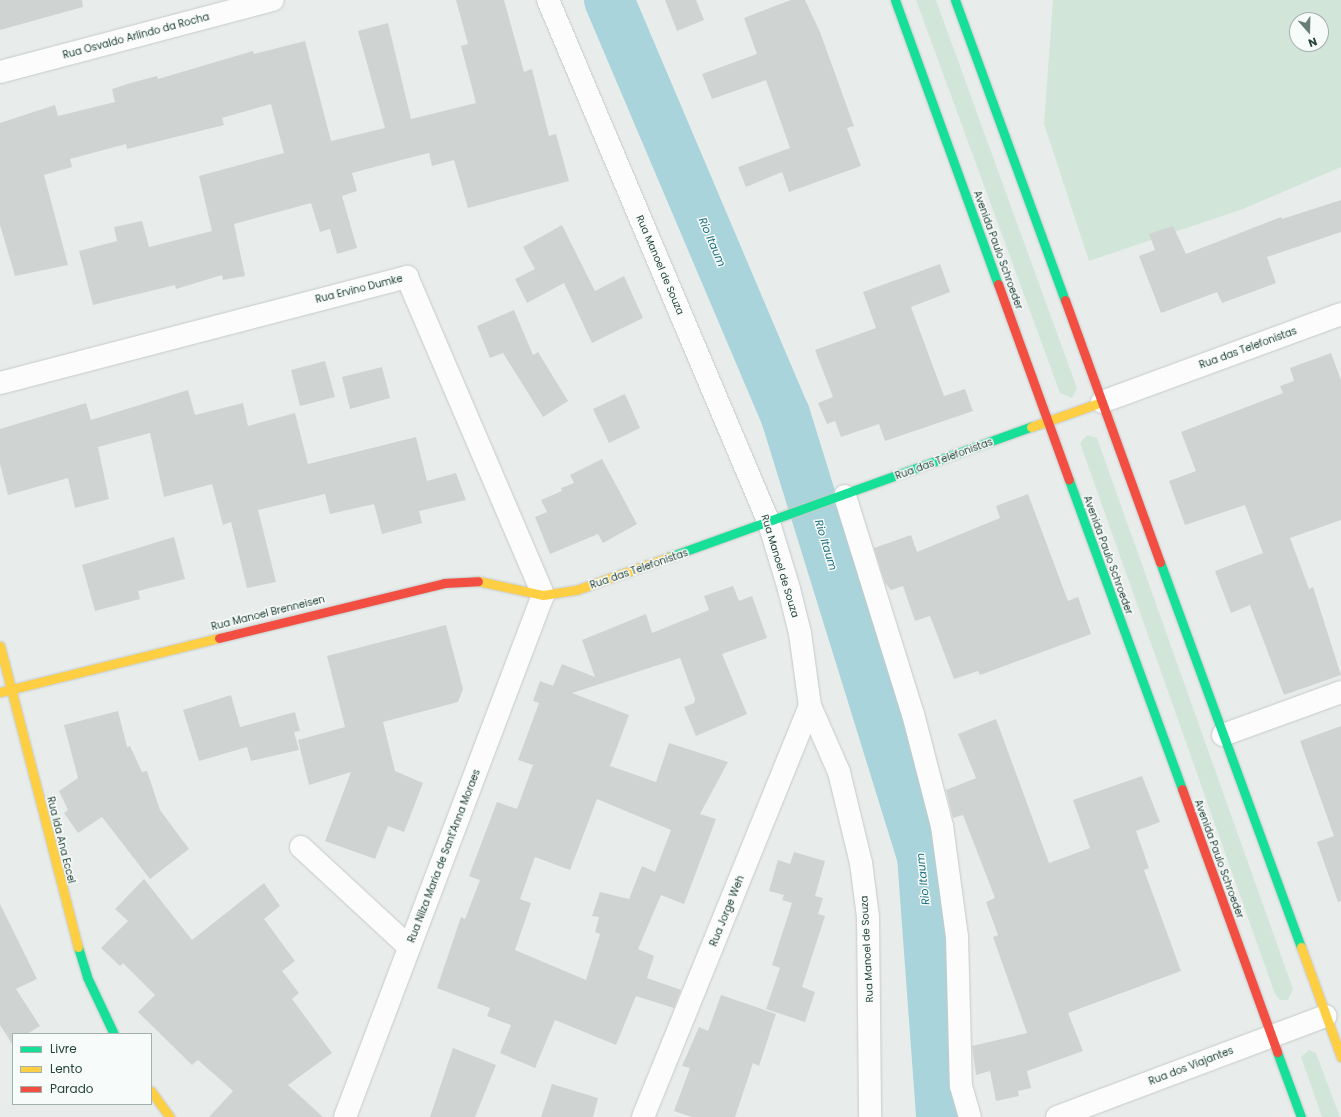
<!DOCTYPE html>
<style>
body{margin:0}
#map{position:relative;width:1341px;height:1117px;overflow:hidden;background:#e8edeb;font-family:Poppins,sans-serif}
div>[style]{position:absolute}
.green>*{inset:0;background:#d1e6d8}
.river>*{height:50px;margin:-25px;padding:0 25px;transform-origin:25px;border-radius:25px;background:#a9d4db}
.building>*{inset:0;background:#cfd4d2}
.roads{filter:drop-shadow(0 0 1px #c5cac8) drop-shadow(0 0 1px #c5cac8)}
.street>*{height:22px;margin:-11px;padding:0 11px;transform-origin:11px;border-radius:11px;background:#fcfcfc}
.fast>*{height:9px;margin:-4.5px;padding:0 4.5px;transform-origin:4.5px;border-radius:4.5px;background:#16e098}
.slow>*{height:9px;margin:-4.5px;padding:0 4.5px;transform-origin:4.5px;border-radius:4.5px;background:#ffcf43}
.jam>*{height:9px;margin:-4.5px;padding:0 4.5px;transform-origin:4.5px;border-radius:4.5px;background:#f24e42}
span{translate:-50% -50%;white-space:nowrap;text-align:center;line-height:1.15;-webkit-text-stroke:3px #f7fbf9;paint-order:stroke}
.street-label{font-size:10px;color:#24423a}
.water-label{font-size:11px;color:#1c6f80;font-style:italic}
.legend{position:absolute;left:12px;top:1033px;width:140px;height:72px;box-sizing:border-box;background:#f7fbf9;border:1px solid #a3b1ad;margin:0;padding:5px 7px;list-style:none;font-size:12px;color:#24423a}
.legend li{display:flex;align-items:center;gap:8px;height:20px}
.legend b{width:20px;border:1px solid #a3b1ad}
.north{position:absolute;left:1289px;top:12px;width:40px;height:40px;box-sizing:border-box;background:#f7fbf9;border:1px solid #a3b1ad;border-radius:50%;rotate:160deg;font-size:11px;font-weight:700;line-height:16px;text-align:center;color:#24423a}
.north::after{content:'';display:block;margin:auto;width:14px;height:18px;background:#697e78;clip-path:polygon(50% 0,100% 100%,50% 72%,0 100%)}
</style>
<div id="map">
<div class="green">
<div style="clip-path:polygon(916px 0,936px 0,1077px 388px,1072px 398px,1060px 393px)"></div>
<div style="clip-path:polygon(evenodd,1053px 0,1341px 0,1341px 167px,1243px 209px,1089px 261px,1044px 124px,1053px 0,1297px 20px,1321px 20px,1321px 44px,1297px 44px,1297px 20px)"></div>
<div style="clip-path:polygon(1087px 435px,1097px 438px,1293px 989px,1288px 1000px,1280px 1000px,1275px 994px,1080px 443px)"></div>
<div style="clip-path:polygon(1309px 1050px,1316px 1053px,1340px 1117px,1322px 1117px,1301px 1057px)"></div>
</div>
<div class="river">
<div style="left:609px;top:0;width:450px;rotate:67deg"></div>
<div style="left:785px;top:414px;width:463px;rotate:72.8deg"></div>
<div style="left:922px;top:856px;width:262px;rotate:85.8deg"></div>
</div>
<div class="building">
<div style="clip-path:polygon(0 0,82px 0,83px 7px,0 30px)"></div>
<div style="clip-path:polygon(456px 0,504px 0,524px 72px,532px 69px,549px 136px,556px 134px,569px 181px,468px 208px,454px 160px,432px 166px,429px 153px,401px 160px,352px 173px,357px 191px,342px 196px,357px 248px,337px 254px,330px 229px,320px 232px,311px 203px,234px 224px,245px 276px,223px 280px,222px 275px,176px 289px,175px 285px,93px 305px,79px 251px,117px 241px,114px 227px,142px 221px,149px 247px,212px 231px,199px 176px,284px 153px,271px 104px,222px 118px,224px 125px,127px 149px,126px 144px,70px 159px,72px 167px,44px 175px,68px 265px,15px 276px,0 225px,0 123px,55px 105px,58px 116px,115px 102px,112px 89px,134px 82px,157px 76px,158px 79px,253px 51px,254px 54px,305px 41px,331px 141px,385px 128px,358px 31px,388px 23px,411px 119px,476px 103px,461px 46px,468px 44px)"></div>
<div style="clip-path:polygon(665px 0,696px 0,704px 20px,677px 31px)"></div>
<div style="clip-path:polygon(791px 0,805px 0,820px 32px,854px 126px,847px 128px,861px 166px,789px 192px,782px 172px,746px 187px,738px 167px,790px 148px,766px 80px,712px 99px,702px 74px,757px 54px,744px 18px)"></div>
<div style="clip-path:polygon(1341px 200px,1341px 232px,1267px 257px,1276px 283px,1222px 303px,1217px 292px,1161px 313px,1139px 256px,1155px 250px,1149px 234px,1173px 226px,1186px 254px,1281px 217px,1282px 219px)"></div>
<div style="clip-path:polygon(562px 225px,595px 291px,624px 276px,643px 318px,592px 343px,564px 283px,527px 303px,515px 279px,535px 269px,523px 247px)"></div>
<div style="clip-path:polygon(940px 264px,950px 292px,911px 307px,944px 396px,965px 389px,973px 411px,885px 441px,879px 424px,841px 437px,835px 421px,827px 424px,818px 403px,833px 397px,815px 350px,876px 328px,863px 292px)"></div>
<div style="clip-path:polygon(514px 310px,533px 355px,538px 352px,568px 401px,543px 417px,503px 353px,490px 358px,477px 326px)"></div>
<div style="clip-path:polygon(1331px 353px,1341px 380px,1341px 520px,1290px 538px,1309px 589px,1313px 587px,1341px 675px,1284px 695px,1250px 605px,1231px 613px,1215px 571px,1263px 553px,1245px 505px,1185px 525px,1169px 481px,1196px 471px,1181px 432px,1283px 393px,1280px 386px,1294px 381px,1290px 368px)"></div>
<div style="clip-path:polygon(325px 361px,335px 397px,300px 406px,291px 370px)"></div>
<div style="clip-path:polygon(382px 367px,390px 398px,350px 409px,342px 377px)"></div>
<div style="clip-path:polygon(188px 390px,195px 415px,243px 403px,248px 426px,295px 413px,308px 464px,416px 437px,427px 481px,456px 473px,466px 500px,419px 511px,422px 523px,382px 534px,374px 504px,330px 514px,325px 494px,258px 510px,276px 582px,247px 588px,231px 522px,223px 525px,212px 484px,164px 497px,150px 433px,98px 447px,109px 499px,75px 508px,68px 478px,8px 495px,0 464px,0 429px,86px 403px,91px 420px)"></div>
<div style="clip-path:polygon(625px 394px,640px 428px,609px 443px,593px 409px)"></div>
<div style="clip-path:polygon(602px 459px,637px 524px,603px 543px,598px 534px,550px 554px,535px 517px,547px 512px,541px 500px,562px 491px,561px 488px,574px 483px,570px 475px)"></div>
<div style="clip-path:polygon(1028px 494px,1068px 601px,1078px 597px,1091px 634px,980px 675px,978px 671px,954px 679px,930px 616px,915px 621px,903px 586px,891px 590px,885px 583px,874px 548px,911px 535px,917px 552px,1000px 518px,996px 506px)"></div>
<div style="clip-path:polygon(174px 537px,185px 579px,138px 591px,140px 599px,95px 611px,82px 565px)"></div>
<div style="clip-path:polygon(evenodd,733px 586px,739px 601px,752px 596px,767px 638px,722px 654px,747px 714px,696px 736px,684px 707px,694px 703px,695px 699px,680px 658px,572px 693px,629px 715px,610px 766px,656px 782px,669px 743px,728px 762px,700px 814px,716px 819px,684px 904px,661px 895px,638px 949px,654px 956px,647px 978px,681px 990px,674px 1008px,636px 996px,616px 1045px,555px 1020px,535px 1068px,500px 1053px,511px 1025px,487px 1016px,490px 1008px,437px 988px,461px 917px,465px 919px,480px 880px,469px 876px,497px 802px,517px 809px,533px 765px,518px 760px,539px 703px,533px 701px,540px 681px,553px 686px,562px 664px,595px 677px,582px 640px,646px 614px,652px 633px,709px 610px,704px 596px,733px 586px,597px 799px,671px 830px,655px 872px,642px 866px,629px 899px,600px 892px,592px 916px,599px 917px,595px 932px,600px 934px,586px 980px,515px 950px,531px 903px,520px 899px,535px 857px,570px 870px,597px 799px)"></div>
<div style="clip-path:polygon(446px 625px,463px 689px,458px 702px,383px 722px,395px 771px,423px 783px,404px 832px,388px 826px,375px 859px,325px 841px,351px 772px,309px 785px,298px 740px,345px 727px,327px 656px)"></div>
<div style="clip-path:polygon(231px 695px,240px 727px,295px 712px,300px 731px,294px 732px,299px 750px,251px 761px,247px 747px,199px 761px,183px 710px)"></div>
<div style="clip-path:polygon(118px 711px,127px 747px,130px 746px,142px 772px,147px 771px,160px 810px,189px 849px,150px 879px,102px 817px,78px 833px,64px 813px,68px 810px,59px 791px,78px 778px,64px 725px)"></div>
<div style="clip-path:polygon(996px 719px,1049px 863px,1090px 848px,1073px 800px,1142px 776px,1160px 822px,1136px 831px,1149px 868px,1144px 870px,1181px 971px,1068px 1013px,1083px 1051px,1027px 1071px,1031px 1088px,1018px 1091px,1019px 1096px,996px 1101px,990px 1071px,976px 1075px,972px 1046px,1027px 1033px,993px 937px,998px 935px,986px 902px,995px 898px,963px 815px,953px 818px,946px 790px,976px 778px,958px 734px)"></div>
<div style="clip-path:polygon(1341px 726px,1341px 901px,1338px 902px,1317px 842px,1334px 836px,1300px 741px)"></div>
<div style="clip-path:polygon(794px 852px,825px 861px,815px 896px,823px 898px,818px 914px,825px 916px,802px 987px,815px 992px,805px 1022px,766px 1009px,780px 968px,772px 965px,792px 903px,782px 900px,784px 895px,769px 891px,778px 860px,790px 864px)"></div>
<div style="clip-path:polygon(144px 879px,192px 940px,264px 883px,280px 906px,264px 919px,295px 961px,282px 971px,299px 993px,292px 999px,332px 1053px,288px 1085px,323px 1117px,209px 1117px,233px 1091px,198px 1060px,192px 1065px,138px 1012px,155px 995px,123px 963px,120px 966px,101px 948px,128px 921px,115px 909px)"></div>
<div style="clip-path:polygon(0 904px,37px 979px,16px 989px,40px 1026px,27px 1034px,13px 1034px,12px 1044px,0 1025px)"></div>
<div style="clip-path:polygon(721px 995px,776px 1014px,759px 1066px,753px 1063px,735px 1117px,692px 1117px,674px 1111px,690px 1068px,682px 1066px,699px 1027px,708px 1031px)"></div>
<div style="clip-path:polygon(453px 1048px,496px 1065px,475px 1117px,430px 1117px)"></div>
<div style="clip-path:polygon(552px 1084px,598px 1098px,593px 1117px,541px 1117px)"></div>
</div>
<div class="roads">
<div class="street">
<div style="left:548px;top:0;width:568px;rotate:67.09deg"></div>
<div style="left:769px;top:523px;width:69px;rotate:73.1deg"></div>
<div style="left:789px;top:589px;width:45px;rotate:76deg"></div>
<div style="left:800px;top:633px;width:74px;rotate:82.2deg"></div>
<div style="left:810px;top:706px;width:72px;rotate:66.3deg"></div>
<div style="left:839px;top:772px;width:94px;rotate:76.4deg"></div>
<div style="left:861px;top:863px;width:54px;rotate:82.6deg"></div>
<div style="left:868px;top:917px;width:200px;rotate:89.4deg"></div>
<div style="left:0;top:72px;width:282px;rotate:-14.8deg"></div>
<div style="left:0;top:383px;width:421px;rotate:-14.6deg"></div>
<div style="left:407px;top:277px;width:346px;rotate:66.8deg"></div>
<div style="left:543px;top:595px;width:558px;rotate:110.77deg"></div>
<div style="left:1102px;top:402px;width:255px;rotate:-20.2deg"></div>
<div style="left:845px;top:496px;width:228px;rotate:72.7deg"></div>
<div style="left:913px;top:714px;width:116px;rotate:75.5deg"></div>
<div style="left:942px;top:826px;width:112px;rotate:82.3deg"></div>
<div style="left:957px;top:937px;width:149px;rotate:88.5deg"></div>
<div style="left:961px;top:1086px;width:32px;rotate:74deg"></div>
<div style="left:1223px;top:735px;width:126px;rotate:-20deg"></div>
<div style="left:301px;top:847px;width:147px;rotate:42.8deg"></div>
<div style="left:643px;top:1117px;width:444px;rotate:-67.9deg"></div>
<div style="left:1057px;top:1117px;width:287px;rotate:-20.6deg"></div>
</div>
<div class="fast">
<div style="left:895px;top:0;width:302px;rotate:70.1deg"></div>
<div style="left:955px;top:0;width:320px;rotate:69.9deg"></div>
<div style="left:1069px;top:480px;width:329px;rotate:69.9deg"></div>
<div style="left:669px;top:557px;width:385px;rotate:-19.8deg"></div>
<div style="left:1160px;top:562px;width:410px;rotate:69.9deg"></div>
<div style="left:78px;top:947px;width:31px;rotate:73deg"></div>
<div style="left:87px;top:977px;width:63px;rotate:64.7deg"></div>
<div style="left:1277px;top:1052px;width:69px;rotate:69.7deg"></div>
</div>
<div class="slow">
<div style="left:1031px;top:427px;width:75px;rotate:-19.4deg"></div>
<div style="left:478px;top:581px;width:66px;rotate:12.2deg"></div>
<div style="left:543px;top:595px;width:33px;rotate:-9deg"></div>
<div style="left:576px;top:590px;width:99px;rotate:-19.5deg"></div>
<div style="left:0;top:646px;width:311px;rotate:75.5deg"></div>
<div style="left:0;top:692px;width:226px;rotate:-13.9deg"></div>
<div style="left:1301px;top:947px;width:117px;rotate:70deg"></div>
<div style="left:151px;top:1091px;width:32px;rotate:54deg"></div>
</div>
<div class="jam">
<div style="left:998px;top:284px;width:208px;rotate:70.1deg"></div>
<div style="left:1065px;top:300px;width:279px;rotate:70.1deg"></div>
<div style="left:219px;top:638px;width:232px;rotate:-13.7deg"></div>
<div style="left:444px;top:583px;width:34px;rotate:-3deg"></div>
<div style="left:1182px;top:789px;width:280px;rotate:70.1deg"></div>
</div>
</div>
<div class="street-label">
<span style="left:136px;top:36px;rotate:-15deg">Rua Osvaldo Arlindo da Rocha</span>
<span style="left:998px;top:250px;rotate:70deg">Avenida Paulo Schroeder</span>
<span style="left:660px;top:265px;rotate:67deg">Rua Manoel de Souza</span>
<span style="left:359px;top:289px;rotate:-14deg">Rua Ervino Dumke</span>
<span style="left:1248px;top:348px;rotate:-20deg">Rua das Telefonistas</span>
<span style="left:944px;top:459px;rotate:-20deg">Rua das Telefonistas</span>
<span style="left:1108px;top:555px;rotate:70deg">Avenida Paulo Schroeder</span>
<span style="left:780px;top:566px;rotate:73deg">Rua Manoel de Souza</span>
<span style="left:639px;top:569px;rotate:-19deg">Rua das Telefonistas</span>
<span style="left:268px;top:613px;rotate:-14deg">Rua Manoel Brenneisen</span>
<span style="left:61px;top:840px;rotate:76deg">Rua Ida Ana Eccel</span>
<span style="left:444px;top:856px;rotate:-69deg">Rua Nilza Maria de Sant'Anna Moraes</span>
<span style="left:1219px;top:859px;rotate:70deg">Avenida Paulo Schroeder</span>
<span style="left:727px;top:911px;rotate:-68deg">Rua Jorge Weh</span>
<span style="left:867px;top:949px;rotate:-93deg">Rua Manoel de Souza</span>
<span style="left:1191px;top:1066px;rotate:-21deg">Rua dos Viajantes</span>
</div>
<div class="water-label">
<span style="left:712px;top:242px;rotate:67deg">Rio Itaum</span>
<span style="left:826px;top:545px;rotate:73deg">Rio Itaum</span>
<span style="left:923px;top:879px;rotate:-96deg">Rio Itaum</span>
</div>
<ul class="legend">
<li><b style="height:5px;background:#16e098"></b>Livre</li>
<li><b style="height:5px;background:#ffcf43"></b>Lento</li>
<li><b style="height:5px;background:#f24e42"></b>Parado</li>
</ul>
<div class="north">N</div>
</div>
